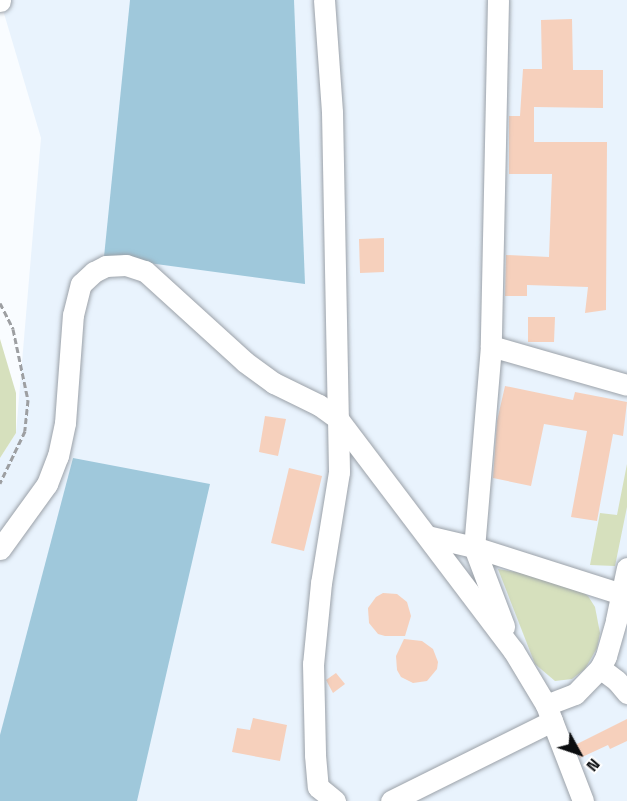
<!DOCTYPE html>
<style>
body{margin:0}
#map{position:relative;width:627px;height:801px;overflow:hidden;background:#f9fcff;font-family:"Space Grotesk",sans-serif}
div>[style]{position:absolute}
.built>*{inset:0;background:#e9f3fd}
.green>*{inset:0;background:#d6e0bd}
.water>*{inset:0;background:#9fc8db}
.building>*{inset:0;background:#f6d0bc}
.path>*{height:3px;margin-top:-1.5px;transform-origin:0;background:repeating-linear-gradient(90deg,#9d9fa2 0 6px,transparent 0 9px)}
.roads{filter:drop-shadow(0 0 2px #9ba1a8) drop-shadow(0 0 2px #9ba1a8)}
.street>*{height:21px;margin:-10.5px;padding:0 10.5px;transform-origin:10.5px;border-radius:10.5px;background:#fff}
span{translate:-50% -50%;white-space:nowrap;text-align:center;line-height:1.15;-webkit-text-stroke:4.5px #fff;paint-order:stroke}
.north{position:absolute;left:549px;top:723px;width:60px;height:60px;-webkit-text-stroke:4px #fff;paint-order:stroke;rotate:130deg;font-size:16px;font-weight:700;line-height:24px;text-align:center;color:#0a0c0e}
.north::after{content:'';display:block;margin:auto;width:21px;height:27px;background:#0a0c0e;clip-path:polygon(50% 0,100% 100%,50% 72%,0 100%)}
</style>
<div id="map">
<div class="built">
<div style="clip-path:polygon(0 0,627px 0,627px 801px,0 801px,0 458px,16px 433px,41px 138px)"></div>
</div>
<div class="green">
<div style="clip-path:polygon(0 339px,16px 393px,16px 433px,0 458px)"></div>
<div style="clip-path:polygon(627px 464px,627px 507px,615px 566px,590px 565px,600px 513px,617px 515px)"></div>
<div style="clip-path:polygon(498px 569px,567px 581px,588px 596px,595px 607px,600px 633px,597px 648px,585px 669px,572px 679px,555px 681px,535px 664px)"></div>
</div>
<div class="water">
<div style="clip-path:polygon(130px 0,294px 0,305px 284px,104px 257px)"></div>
<div style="clip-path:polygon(73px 458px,210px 484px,137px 801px,0 801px,0 735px)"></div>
</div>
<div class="building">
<div style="clip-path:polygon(572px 19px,573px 70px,603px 70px,603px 108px,534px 107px,534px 142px,607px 142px,606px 310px,585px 313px,588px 287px,527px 285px,527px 296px,505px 296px,506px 255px,549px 257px,552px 174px,509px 174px,509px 116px,520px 116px,523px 69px,542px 69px,541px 20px)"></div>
<div style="clip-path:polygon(384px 238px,384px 272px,360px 273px,359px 239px)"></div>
<div style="clip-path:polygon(528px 317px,555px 317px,554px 342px,528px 342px)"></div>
<div style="clip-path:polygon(505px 386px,573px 400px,575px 392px,627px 402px,623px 436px,613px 434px,597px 521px,571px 517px,587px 431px,544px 424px,531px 486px,493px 478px,497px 421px)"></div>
<div style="clip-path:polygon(265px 416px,286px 419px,278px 456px,259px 452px)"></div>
<div style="clip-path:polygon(289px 468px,322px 476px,304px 551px,271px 543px)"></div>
<div style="clip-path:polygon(383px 593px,397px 594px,407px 602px,411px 616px,405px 636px,385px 636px,378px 634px,369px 623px,368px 608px,376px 597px)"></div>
<div style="clip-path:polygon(404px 639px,422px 641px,433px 649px,438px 662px,437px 669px,427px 681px,413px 683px,401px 677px,397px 670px,396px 656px)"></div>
<div style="clip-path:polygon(336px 673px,345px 684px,333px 693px,326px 680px)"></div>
<div style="clip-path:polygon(253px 718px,287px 725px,280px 761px,232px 752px,237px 728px,250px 730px)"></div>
<div style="clip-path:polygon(627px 719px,627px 741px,610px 749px,608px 745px,580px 758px,575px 745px)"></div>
</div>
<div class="path">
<div style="left:0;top:303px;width:29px;rotate:63deg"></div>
<div style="left:13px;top:329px;width:73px;rotate:78.1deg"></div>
<div style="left:28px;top:400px;width:31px;rotate:96deg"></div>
<div style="left:25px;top:431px;width:58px;rotate:115.7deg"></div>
</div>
<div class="roads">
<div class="street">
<div style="left:324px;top:0;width:112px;rotate:85.9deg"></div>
<div style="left:332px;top:112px;width:307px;rotate:88.9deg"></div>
<div style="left:338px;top:419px;width:290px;rotate:52.9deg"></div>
<div style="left:513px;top:650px;width:64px;rotate:59deg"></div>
<div style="left:546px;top:705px;width:103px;rotate:68.9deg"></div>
<div style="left:498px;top:0;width:346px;rotate:91.2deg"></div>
<div style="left:491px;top:346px;width:202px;rotate:94.8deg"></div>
<div style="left:474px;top:547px;width:85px;rotate:69.2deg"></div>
<div style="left:0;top:1px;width:1px;rotate:-90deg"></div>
<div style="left:491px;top:346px;width:141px;rotate:16deg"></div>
<div style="left:427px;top:536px;width:48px;rotate:13.2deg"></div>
<div style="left:474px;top:547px;width:154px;rotate:17.7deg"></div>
<div style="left:0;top:549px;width:80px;rotate:-54.1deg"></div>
<div style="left:47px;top:484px;width:30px;rotate:-69deg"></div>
<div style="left:58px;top:456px;width:34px;rotate:-78deg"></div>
<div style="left:65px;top:423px;width:108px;rotate:-85.8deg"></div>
<div style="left:73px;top:315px;width:32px;rotate:-76deg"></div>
<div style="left:81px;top:284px;width:18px;rotate:-43deg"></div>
<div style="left:94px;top:272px;width:13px;rotate:-27deg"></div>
<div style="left:106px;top:266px;width:20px;rotate:-3deg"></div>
<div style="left:126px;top:265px;width:20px;rotate:18deg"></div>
<div style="left:145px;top:271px;width:135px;rotate:42.3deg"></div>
<div style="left:245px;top:362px;width:36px;rotate:36deg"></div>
<div style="left:274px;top:383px;width:50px;rotate:26.1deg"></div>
<div style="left:319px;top:405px;width:24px;rotate:36deg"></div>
<div style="left:338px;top:419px;width:53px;rotate:88.9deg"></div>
<div style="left:339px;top:472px;width:112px;rotate:99.2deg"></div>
<div style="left:321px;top:583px;width:81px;rotate:95.6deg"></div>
<div style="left:313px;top:664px;width:91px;rotate:88.7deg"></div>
<div style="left:315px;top:755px;width:32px;rotate:85deg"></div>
<div style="left:318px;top:787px;width:22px;rotate:39deg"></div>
<div style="left:600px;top:668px;width:21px;rotate:37deg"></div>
<div style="left:617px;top:681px;width:16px;rotate:50deg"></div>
<div style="left:546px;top:705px;width:31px;rotate:-21deg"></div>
<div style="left:575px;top:694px;width:36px;rotate:-46deg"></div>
<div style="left:600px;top:668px;width:13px;rotate:-63deg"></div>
<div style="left:606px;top:656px;width:37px;rotate:-74deg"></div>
<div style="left:616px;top:620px;width:53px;rotate:-78.1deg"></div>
<div style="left:391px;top:801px;width:180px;rotate:-26.4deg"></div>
</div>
</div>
<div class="north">N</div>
</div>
